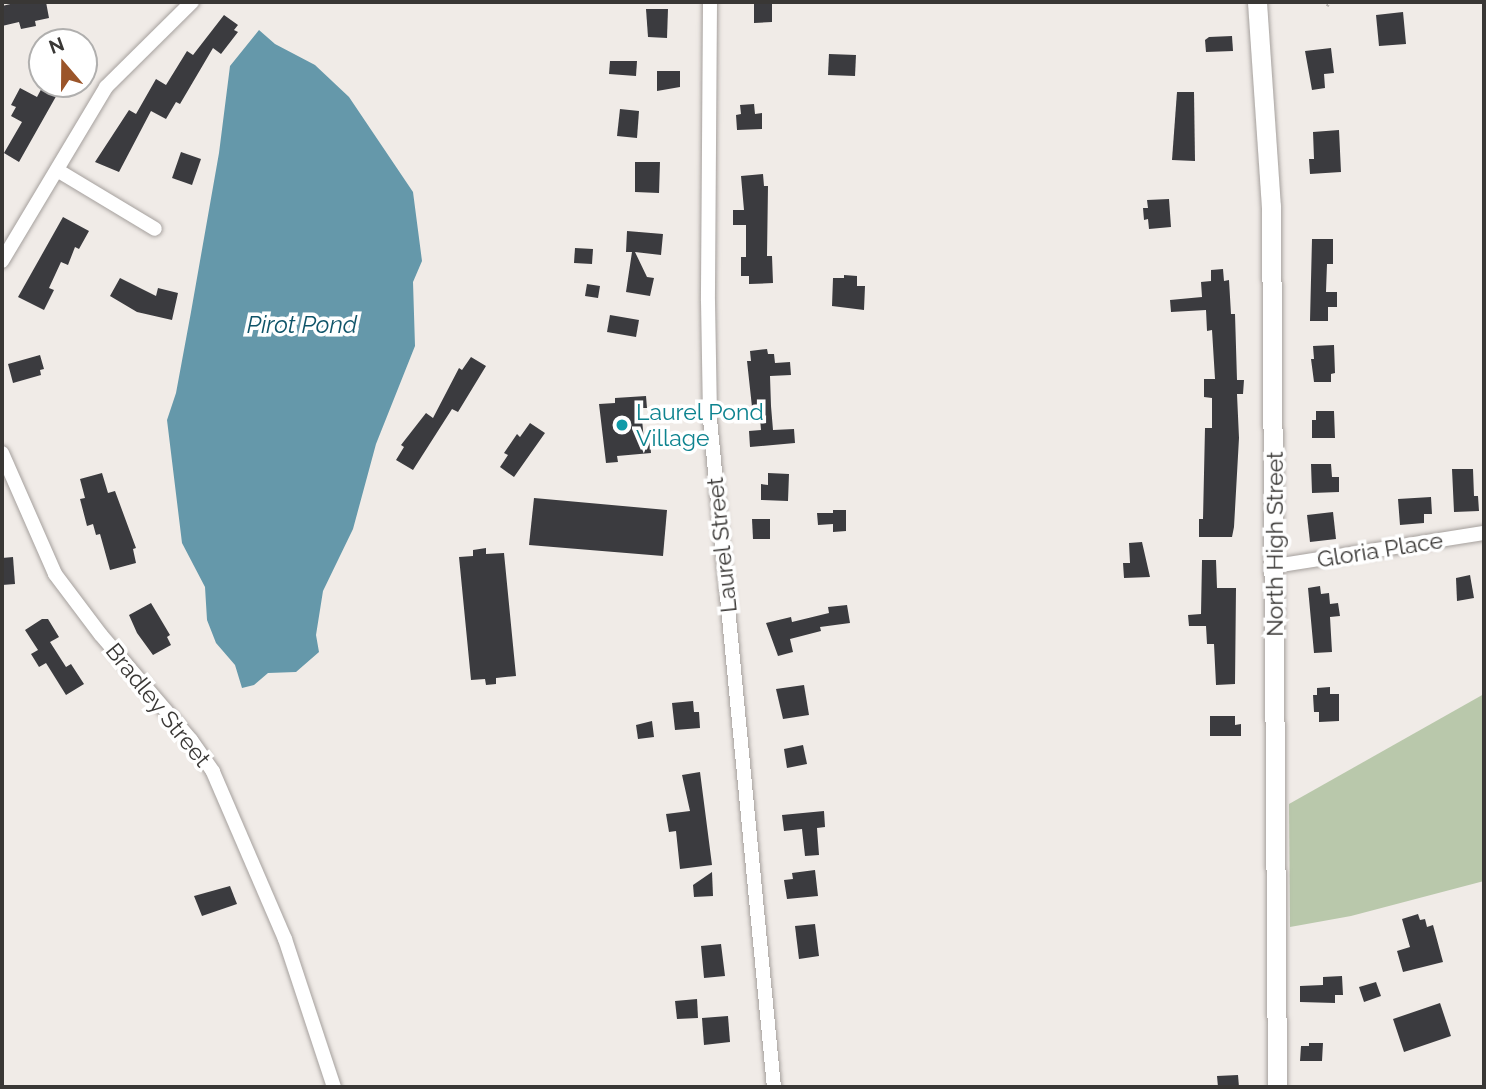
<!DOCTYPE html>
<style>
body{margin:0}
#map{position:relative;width:1486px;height:1089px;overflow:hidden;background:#f0ebe7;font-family:Raleway,sans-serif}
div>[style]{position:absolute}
.green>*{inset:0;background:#b9c8ab}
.water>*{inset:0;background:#6598aa}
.building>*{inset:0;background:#3b3b3f}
.path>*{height:2.5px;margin-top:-1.25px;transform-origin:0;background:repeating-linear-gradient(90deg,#b5b1ad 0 2px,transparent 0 7px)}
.roads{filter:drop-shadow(0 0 2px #a5a09d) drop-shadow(0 0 2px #a5a09d)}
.minor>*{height:14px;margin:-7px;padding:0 7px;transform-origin:7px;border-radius:7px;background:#fff}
.major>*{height:19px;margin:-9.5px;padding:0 9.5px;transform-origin:9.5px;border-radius:9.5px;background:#fff}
.dots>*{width:19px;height:19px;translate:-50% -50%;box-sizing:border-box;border:4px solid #fff;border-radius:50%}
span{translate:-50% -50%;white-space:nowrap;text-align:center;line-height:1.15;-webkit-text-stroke:7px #fff;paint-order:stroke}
.culture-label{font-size:23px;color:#0d838f}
.left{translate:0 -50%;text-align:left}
.street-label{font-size:23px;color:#393735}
.water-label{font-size:24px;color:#0f5469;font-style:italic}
.frame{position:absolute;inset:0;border:4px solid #393735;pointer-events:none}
.north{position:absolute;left:28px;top:28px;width:70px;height:70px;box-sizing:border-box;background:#fff;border:2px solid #b0afae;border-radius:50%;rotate:340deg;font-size:19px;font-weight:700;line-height:28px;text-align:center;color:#393735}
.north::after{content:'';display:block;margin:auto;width:24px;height:32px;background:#9b552a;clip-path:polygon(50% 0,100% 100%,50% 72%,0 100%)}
</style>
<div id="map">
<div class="green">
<div style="clip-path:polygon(1484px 694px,1484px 881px,1351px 916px,1290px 927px,1289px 804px)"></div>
</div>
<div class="water">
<div style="clip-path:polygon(259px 30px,275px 44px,315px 65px,349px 97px,413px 192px,422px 261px,413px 282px,415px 346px,376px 444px,353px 529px,323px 591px,316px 635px,319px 652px,296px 672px,268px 673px,254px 685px,242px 688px,235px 665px,216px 643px,207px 620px,205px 587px,182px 543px,167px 420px,176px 393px,191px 312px,219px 153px,230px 66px)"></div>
</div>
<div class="building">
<div style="clip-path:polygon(19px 2px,46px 2px,49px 18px,35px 21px,36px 26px,21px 29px,19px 22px,2px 26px,2px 6px)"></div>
<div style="clip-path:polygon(754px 2px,772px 2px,772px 22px,754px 23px)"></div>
<div style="clip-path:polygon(646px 9px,668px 9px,667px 38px,648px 37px)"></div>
<div style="clip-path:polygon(1403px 12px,1406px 44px,1379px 46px,1376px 15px)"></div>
<div style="clip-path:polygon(224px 15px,238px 25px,234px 30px,238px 32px,221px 54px,213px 48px,180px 104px,176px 102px,166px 119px,151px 111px,119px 172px,95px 162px,129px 110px,136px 114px,156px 79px,166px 85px,187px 51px,193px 55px)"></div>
<div style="clip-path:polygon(1232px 36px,1233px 51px,1206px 52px,1205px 40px,1209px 37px)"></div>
<div style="clip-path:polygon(1331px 48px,1334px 73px,1324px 74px,1325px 88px,1312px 90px,1305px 51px)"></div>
<div style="clip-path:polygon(829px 54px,856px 55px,855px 76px,828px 75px)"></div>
<div style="clip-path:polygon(610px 61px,637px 61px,636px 76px,609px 74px)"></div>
<div style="clip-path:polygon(657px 71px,680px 71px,680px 87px,657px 91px)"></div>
<div style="clip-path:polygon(44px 84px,63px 84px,19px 162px,4px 153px,22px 122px,11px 116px,16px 107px,11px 105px,20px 88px,37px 97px)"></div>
<div style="clip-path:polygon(1177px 92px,1194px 92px,1195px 161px,1172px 160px)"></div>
<div style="clip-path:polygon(754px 104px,755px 114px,762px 113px,762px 129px,737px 130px,736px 115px,741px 114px,740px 105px)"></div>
<div style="clip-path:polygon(620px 109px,639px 111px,637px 138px,617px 136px)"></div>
<div style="clip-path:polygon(1339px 130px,1341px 172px,1310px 174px,1309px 159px,1314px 159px,1313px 132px)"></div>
<div style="clip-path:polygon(181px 152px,201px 159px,192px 185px,172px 178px)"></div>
<div style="clip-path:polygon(635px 162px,660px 162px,659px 193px,635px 192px)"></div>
<div style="clip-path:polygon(763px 174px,764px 186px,768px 186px,767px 256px,772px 256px,773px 283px,749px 284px,749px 276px,741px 276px,741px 257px,746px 257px,746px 225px,733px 225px,733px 210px,744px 210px,741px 176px)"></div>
<div style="clip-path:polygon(1169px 199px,1171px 227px,1149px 229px,1148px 219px,1144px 220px,1143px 208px,1148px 208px,1147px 200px)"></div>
<div style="clip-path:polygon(63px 217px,89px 231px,79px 249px,75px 247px,68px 265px,61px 262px,49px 288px,54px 290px,44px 310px,18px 297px)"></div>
<div style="clip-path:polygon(627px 231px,663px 234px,661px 255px,635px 252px,647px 277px,654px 278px,650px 296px,626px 292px,632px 252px,626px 252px)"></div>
<div style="clip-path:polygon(1312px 239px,1333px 239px,1333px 264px,1327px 264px,1326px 292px,1337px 292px,1337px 307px,1328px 307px,1328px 321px,1310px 321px)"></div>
<div style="clip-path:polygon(575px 248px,593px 249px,592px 264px,574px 263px)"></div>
<div style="clip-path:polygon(1223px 269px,1224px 281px,1229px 280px,1231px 314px,1235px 314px,1237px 380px,1244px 380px,1243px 394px,1237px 394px,1239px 438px,1234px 527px,1232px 537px,1199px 537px,1199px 519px,1203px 519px,1205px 428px,1212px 428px,1212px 398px,1204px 397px,1204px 379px,1215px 379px,1212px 330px,1207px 331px,1206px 310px,1171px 312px,1170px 300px,1202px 297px,1201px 282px,1211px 281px,1211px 270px)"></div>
<div style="clip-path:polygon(844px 275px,857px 276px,857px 286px,865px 286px,864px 310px,832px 306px,833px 278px,844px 278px)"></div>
<div style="clip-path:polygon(120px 278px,156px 296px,158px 288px,178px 293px,172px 320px,137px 312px,110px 296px)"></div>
<div style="clip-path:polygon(587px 284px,600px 286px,598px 298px,585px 296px)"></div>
<div style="clip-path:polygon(610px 315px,639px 320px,636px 337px,607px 332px)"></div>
<div style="clip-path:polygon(1334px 345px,1335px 373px,1331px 374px,1331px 382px,1314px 382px,1311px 359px,1314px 359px,1313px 346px)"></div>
<div style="clip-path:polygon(767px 349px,768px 354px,774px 354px,775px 363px,790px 362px,791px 375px,770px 376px,771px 406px,773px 430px,794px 429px,795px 443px,750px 447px,749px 431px,761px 430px,759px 407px,752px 407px,747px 361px,751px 361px,750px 351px)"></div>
<div style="clip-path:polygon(40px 355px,44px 369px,40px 370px,41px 375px,13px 383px,8px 364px)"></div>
<div style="clip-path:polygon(471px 357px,486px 366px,458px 412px,452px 409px,413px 470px,396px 460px,404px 447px,401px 445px,426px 413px,433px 418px,459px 368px,462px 370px)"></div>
<div style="clip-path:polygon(646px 396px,647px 408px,641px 408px,644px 441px,650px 441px,651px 453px,617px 456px,618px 462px,606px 463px,599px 404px,615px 403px,615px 398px)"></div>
<div style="clip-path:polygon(1316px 411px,1334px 411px,1335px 438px,1312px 438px,1312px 420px,1316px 420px)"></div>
<div style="clip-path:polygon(530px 423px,545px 433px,514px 477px,500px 467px,508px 455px,504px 453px,517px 434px,520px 437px)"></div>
<div style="clip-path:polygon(1311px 464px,1331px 464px,1332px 477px,1339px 477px,1339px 492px,1312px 493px)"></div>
<div style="clip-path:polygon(1452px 469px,1473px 469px,1474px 496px,1478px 496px,1479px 511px,1454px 512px)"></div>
<div style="clip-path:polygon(102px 473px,108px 493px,115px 491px,136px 548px,133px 549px,136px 563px,110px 570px,100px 534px,96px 535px,93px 524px,87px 526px,80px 499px,85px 498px,80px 479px)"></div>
<div style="clip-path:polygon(768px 473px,789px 474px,788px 501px,761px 500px,761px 484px,768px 485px)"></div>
<div style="clip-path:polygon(1431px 497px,1432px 514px,1424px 514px,1424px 523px,1400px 525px,1398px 499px)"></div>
<div style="clip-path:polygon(534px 498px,667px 510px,663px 556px,529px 545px)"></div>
<div style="clip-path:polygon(833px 510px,846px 510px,846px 531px,833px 532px,833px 524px,818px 525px,817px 513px,833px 513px)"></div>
<div style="clip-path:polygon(1333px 512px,1336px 539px,1310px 542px,1307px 515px)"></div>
<div style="clip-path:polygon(752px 519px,770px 519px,770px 539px,753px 539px)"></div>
<div style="clip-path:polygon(1142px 542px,1150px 577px,1124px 578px,1123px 563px,1130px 563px,1129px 543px)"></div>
<div style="clip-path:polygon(486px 548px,486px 554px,504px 553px,516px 676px,496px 678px,496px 684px,486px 685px,485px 679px,471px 680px,459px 557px,473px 556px,473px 550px)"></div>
<div style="clip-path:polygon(13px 557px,15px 584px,2px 585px,2px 558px)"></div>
<div style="clip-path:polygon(1202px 560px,1216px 560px,1217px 588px,1236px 588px,1235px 684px,1216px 685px,1214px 644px,1207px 644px,1206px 626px,1189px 626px,1188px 615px,1201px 614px)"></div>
<div style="clip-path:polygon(1470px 575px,1474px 598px,1457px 601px,1456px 578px)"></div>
<div style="clip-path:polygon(1320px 586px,1321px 594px,1329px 593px,1330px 604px,1338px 603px,1340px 616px,1330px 617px,1332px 652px,1314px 653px,1308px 588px)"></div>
<div style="clip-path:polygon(151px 603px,170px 635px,167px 637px,171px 645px,153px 655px,137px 633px,129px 615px)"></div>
<div style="clip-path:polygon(847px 605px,850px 623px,820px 627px,821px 631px,790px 639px,793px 652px,778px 656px,766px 623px,791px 617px,792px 622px,829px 613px,828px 607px)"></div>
<div style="clip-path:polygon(42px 619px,48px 619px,59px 637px,50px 642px,66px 667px,71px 664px,84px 684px,66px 695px,46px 663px,39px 667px,31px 654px,38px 650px,25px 630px)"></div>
<div style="clip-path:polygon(804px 685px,809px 715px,783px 719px,776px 689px)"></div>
<div style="clip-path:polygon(1330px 687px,1330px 694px,1339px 694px,1339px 721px,1319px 722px,1319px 712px,1314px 712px,1313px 695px,1317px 695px,1317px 688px)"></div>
<div style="clip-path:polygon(693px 701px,694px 712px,699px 712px,700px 728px,675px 730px,672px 703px)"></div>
<div style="clip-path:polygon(1210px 716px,1235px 716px,1235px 725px,1241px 724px,1241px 736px,1210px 736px)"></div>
<div style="clip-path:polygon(652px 721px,654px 737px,638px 739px,636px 725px)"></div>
<div style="clip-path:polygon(803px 745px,807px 764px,787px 768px,784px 749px)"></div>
<div style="clip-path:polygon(700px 772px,712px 865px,680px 869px,676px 831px,669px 832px,666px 814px,690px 811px,682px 775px)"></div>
<div style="clip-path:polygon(824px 811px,825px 827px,817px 828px,819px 855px,805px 856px,802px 829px,784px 831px,782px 815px)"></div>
<div style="clip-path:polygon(815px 870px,818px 896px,787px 899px,784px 880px,793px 879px,792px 873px)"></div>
<div style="clip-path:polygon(712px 872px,713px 896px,694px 897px,693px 885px)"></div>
<div style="clip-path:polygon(230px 886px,237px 904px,202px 916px,194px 896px)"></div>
<div style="clip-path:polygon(1418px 914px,1420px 920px,1425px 919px,1427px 927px,1433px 925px,1443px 962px,1403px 972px,1397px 951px,1410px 947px,1402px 919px)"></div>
<div style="clip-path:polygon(815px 924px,819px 956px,799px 959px,795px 926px)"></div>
<div style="clip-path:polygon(721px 944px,725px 976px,704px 978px,701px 946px)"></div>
<div style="clip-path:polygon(1342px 976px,1343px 995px,1335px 995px,1335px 1003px,1300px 1002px,1300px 986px,1323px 985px,1323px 977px)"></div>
<div style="clip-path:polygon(1376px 982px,1381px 996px,1364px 1002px,1359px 987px)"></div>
<div style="clip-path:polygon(697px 999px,698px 1018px,677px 1019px,675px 1001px)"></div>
<div style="clip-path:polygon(1440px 1003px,1451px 1036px,1404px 1052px,1393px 1019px)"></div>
<div style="clip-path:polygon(728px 1016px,730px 1042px,704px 1045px,702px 1018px)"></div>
<div style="clip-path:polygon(1309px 1043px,1323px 1043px,1322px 1061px,1300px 1061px,1301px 1046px,1309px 1046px)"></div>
<div style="clip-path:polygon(1238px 1075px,1239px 1087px,1218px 1087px,1217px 1076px)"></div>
</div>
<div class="path">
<div style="left:1327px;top:6px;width:4px;rotate:-63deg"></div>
</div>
<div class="roads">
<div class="minor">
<div style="left:710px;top:2px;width:299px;rotate:90.4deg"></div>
<div style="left:708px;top:301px;width:118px;rotate:89deg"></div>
<div style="left:710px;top:419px;width:671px;rotate:84.53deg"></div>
<div style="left:57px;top:170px;width:114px;rotate:31deg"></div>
<div style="left:2px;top:261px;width:203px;rotate:-59.1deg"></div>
<div style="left:106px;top:87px;width:121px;rotate:-44.7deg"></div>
<div style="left:2px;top:453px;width:132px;rotate:66.3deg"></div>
<div style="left:55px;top:574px;width:76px;rotate:53deg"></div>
<div style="left:101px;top:635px;width:138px;rotate:49.4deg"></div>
<div style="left:191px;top:740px;width:39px;rotate:55deg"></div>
<div style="left:213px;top:772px;width:182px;rotate:66.7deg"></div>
<div style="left:285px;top:939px;width:156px;rotate:71.7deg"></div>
<div style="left:1275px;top:566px;width:212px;rotate:-9deg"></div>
</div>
<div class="major">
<div style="left:1257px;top:2px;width:204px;rotate:86.1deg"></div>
<div style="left:1271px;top:206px;width:881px;rotate:89.61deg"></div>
</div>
</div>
<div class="dots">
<div style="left:622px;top:425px;background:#0f9aa8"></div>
</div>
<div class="culture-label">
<span class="left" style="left:636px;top:425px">Laurel Pond<br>Village</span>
</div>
<div class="street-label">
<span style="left:1275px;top:544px;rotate:-90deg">North High Street</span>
<span style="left:722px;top:545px;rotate:-96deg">Laurel Street</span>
<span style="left:1380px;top:550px;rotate:-9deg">Gloria Place</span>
<span style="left:158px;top:705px;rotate:51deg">Bradley Street</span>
</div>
<div class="water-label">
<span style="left:302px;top:325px">Pirot Pond</span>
</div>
<div class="frame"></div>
<div class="north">N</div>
</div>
